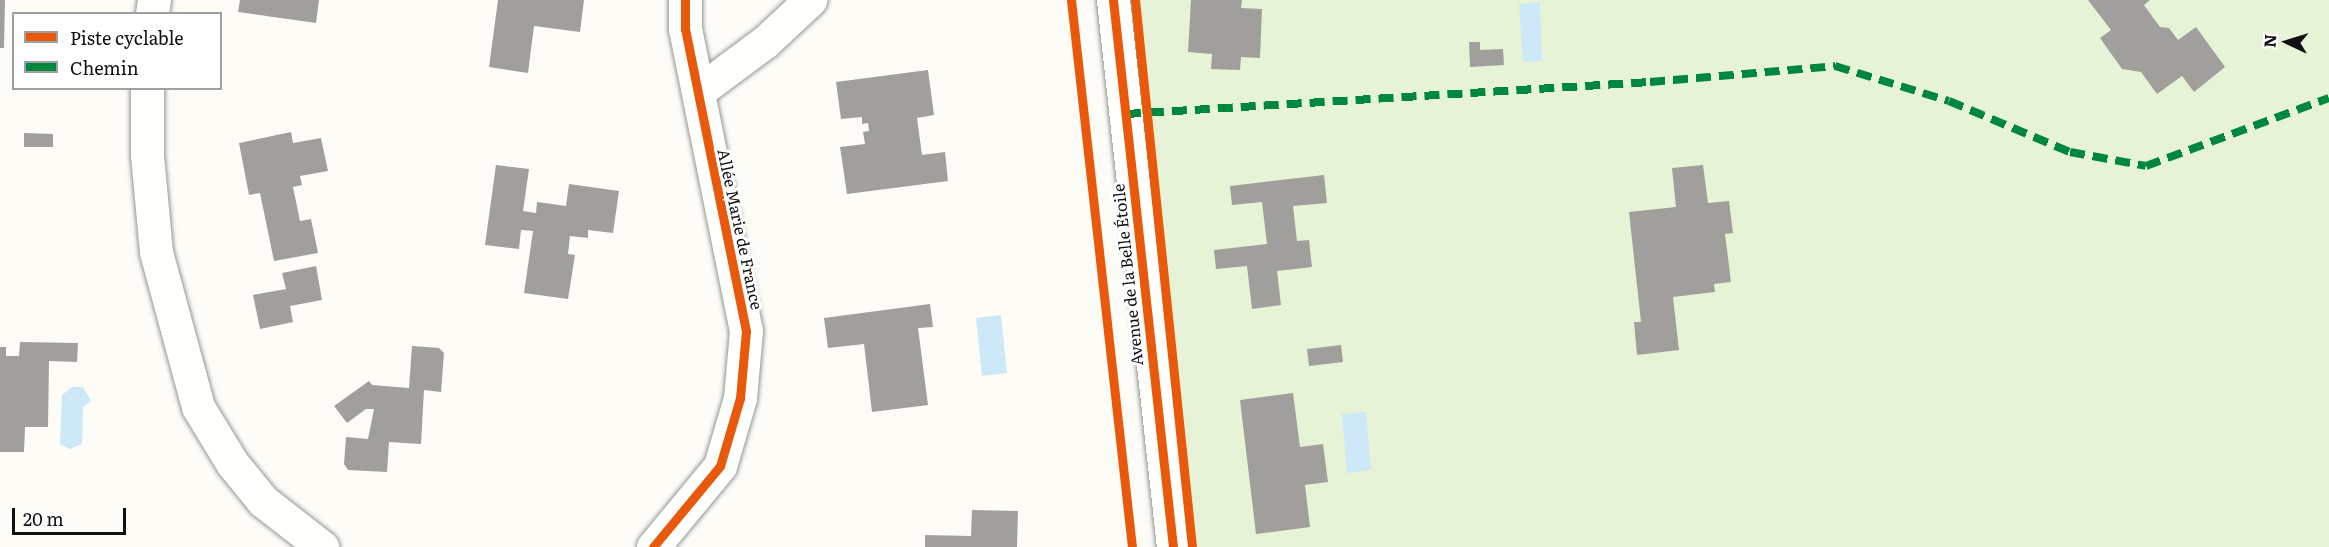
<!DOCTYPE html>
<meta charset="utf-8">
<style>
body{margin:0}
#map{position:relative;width:2329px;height:547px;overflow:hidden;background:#fdfcf7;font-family:Literata,serif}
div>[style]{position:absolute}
.green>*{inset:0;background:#e7f3d7}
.water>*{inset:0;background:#cde8f7}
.building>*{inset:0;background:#a19f9c}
.roads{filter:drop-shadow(0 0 2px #979795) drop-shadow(0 0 2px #979795)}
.minor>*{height:33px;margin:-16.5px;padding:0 16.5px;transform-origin:16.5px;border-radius:16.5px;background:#fffffe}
.quiet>*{height:8px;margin-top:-4px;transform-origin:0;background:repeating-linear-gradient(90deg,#00873e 0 15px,transparent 0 23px)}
.cycleway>*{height:9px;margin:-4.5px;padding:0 4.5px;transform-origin:4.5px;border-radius:4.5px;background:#e8590c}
span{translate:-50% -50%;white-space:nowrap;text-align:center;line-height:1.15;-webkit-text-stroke:6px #fff;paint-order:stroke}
.street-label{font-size:16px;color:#111}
.legend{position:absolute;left:12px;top:12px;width:210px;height:78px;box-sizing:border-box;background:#fff;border:2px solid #a0a0a0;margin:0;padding:8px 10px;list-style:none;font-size:18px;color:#111}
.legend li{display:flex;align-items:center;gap:12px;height:30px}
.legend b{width:30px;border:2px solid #a0a0a0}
.north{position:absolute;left:2257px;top:12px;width:60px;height:60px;-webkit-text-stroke:4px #fff;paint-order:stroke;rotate:274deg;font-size:16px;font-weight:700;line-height:24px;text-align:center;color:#111}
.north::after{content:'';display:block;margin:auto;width:21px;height:27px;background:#111;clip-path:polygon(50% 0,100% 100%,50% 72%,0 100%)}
.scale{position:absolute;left:12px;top:508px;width:114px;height:27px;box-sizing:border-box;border:3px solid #111;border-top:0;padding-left:8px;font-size:18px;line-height:21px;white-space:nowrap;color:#111;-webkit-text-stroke:4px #fff;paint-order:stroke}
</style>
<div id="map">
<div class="green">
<div style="clip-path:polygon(1113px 0,2329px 0,2329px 547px,1173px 547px)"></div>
</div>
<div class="water">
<div style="clip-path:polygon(1540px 2px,1542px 61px,1523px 62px,1519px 4px)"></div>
<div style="clip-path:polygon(1001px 315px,1007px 373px,982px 376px,976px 318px)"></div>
<div style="clip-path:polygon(72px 387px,83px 387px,91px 401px,83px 407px,82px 444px,70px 449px,60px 444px,62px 395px)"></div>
<div style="clip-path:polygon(1366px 412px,1371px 470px,1347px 473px,1342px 414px)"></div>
</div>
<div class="building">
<div style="clip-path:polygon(0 0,5px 0,4px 48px,0 48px)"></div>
<div style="clip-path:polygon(240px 0,319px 0,316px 23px,238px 12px)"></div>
<div style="clip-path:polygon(498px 0,584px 0,580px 32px,534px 26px,528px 73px,489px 67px)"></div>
<div style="clip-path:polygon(1191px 0,1242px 0,1241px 8px,1262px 9px,1260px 58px,1241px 57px,1240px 70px,1211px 69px,1212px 54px,1188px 52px)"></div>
<div style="clip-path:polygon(2088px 0,2150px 0,2144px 5px,2160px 27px,2169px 28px,2178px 40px,2196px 27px,2225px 67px,2194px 92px,2182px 76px,2157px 94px,2141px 72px,2122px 69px,2100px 38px,2111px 30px)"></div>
<div style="clip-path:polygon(1469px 42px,1480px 42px,1480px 50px,1503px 49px,1504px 65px,1470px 67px)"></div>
<div style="clip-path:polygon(928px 70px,934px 115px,917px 118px,922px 155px,945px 152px,948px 181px,847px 194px,840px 147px,865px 144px,863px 132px,869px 131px,868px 123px,862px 124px,862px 117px,841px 119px,836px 82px)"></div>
<div style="clip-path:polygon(291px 132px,293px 143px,321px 138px,328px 171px,300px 176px,302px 185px,293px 187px,300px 221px,311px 219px,318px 253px,274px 261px,260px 193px,249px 195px,239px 143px)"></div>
<div style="clip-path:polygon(24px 133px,53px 134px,53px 147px,24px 147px)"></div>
<div style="clip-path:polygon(496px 165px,529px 169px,523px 211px,536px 213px,537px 202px,566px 206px,569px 184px,619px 191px,613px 233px,588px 230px,588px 238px,570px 236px,568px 254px,575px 255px,568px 299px,524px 293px,533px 231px,521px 230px,519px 249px,485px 245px)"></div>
<div style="clip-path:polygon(1703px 165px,1708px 203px,1729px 201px,1733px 233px,1725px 234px,1731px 282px,1714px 284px,1715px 292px,1673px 297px,1679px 350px,1637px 355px,1634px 322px,1641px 322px,1629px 212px,1676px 207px,1672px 168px)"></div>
<div style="clip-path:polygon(1324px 175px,1327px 203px,1293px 206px,1297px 241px,1309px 240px,1312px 267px,1277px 271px,1281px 305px,1252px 309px,1247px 266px,1216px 269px,1214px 250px,1267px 244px,1262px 202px,1232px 205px,1230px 186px)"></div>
<div style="clip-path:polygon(316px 266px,322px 300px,290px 306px,293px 322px,260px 329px,253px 295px,286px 289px,282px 273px)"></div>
<div style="clip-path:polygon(930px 304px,933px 327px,918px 328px,928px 405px,872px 412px,864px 344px,828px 348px,824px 318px)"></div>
<div style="clip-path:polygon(20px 342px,78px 343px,77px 362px,49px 361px,48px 427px,25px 427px,24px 452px,0 452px,0 347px,6px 347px,6px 356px,19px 356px)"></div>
<div style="clip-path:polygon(1341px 345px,1343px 362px,1309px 366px,1307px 349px)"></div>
<div style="clip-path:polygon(412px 346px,439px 348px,444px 353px,441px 392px,424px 390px,421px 444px,389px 442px,387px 472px,348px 470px,344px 464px,346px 437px,368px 439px,374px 409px,366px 409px,347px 423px,334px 406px,369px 381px,372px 385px,409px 388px)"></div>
<div style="clip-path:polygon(1293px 393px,1300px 447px,1323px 444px,1328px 482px,1305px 485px,1310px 527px,1256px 534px,1240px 400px)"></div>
<div style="clip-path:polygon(972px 510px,1018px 511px,1017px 547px,925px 547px,925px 535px,971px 536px)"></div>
</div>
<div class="roads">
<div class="minor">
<div style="left:1113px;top:0;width:550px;rotate:83.74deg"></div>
<div style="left:152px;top:14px;width:14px;rotate:-82deg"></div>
<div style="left:147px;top:88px;width:67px;rotate:90deg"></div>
<div style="left:147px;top:155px;width:97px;rotate:84.7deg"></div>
<div style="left:156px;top:252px;width:161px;rotate:74.8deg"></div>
<div style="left:198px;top:407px;width:66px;rotate:58.7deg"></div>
<div style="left:232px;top:463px;width:49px;rotate:50.8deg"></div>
<div style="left:263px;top:501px;width:75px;rotate:37.9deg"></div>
<div style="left:699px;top:91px;width:82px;rotate:-36.6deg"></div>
<div style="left:765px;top:42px;width:62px;rotate:-43deg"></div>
<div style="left:653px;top:547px;width:105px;rotate:-50.4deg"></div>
<div style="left:720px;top:466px;width:71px;rotate:-73.6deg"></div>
<div style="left:740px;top:398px;width:67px;rotate:-84.9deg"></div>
<div style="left:746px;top:331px;width:308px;rotate:-101.4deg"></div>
<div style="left:685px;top:29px;width:29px;rotate:-90deg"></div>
</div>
</div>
<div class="quiet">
<div style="left:1126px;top:114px;width:525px;rotate:-3.49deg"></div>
<div style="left:1650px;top:82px;width:186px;rotate:-4.9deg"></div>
<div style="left:1835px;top:66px;width:119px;rotate:17.1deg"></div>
<div style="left:1949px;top:101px;width:131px;rotate:22.9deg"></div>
<div style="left:2070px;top:152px;width:77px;rotate:10.4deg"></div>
<div style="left:2146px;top:166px;width:195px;rotate:-20.4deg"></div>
</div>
<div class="cycleway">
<div style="left:1071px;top:0;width:550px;rotate:83.64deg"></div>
<div style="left:1113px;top:0;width:550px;rotate:83.74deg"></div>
<div style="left:1135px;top:0;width:550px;rotate:84.05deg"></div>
<div style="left:653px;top:547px;width:105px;rotate:-50.4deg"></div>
<div style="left:720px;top:466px;width:71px;rotate:-73.6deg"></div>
<div style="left:740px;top:398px;width:67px;rotate:-84.9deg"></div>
<div style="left:746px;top:331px;width:308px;rotate:-101.4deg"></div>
<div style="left:685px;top:29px;width:29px;rotate:-90deg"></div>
</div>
<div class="street-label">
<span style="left:741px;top:229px;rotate:78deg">Allée Marie de France</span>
<span style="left:1127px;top:275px;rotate:-96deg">Avenue de la Belle Étoile</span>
</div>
<ul class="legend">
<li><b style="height:8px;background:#e8590c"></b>Piste cyclable</li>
<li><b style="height:8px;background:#00873e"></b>Chemin</li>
</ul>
<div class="north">N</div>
<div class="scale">20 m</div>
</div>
